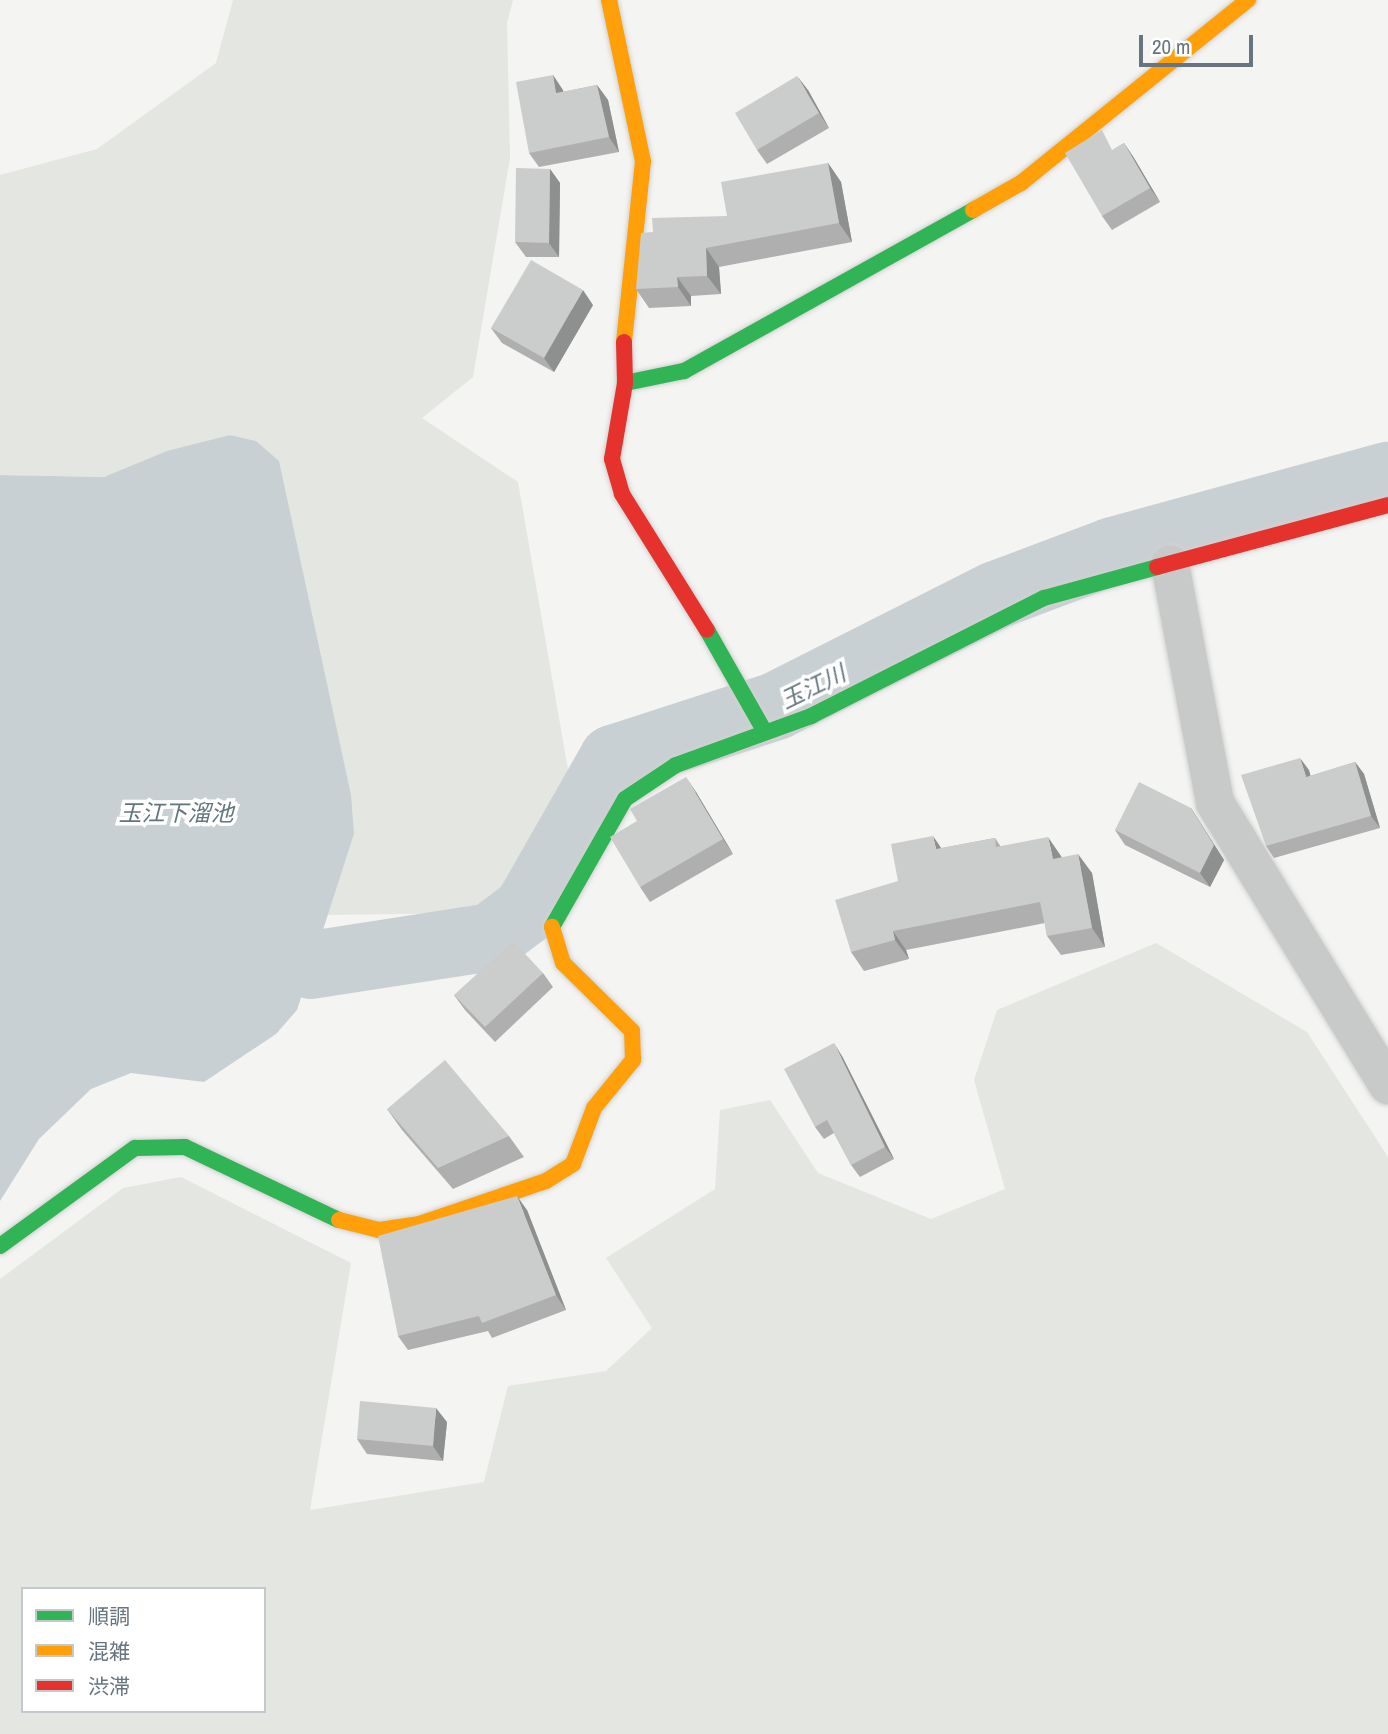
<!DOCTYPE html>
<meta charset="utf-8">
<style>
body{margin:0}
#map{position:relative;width:1388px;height:1734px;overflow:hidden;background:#f4f4f2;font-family:"Archivo Narrow","Noto Sans JP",sans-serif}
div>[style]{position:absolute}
.green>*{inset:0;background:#e4e6e1}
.water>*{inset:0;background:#c9d0d3}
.river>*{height:68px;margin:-34px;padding:0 34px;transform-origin:34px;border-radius:34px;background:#c9d0d3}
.roads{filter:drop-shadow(0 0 2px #d1d1d1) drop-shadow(0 0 2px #d1d1d1)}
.street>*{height:38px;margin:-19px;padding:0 19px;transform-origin:19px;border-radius:19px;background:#c8caca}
.fast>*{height:16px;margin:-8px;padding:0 8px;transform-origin:8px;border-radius:8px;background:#30b455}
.slow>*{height:16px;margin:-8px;padding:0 8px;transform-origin:8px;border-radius:8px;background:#ff9f0a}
.jam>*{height:16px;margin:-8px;padding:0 8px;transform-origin:8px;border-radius:8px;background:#e5322d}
.wall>*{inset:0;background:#afafaf}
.shaded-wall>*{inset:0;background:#8e8f8f}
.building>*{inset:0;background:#cbcccc}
span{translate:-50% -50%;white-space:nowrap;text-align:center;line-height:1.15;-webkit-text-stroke:7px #fff;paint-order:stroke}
.water-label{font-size:23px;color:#62767d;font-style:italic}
.legend{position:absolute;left:21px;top:1587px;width:245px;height:126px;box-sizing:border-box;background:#fff;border:2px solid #c2c8cc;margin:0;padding:9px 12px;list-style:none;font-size:21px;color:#667580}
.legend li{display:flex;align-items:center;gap:14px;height:35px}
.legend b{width:35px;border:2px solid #c2c8cc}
.scale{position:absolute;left:1139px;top:35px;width:114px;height:32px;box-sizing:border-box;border:4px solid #667580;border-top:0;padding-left:9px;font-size:21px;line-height:24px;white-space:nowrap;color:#667580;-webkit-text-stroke:5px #fff;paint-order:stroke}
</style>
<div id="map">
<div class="green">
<div style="clip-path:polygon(233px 0,513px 0,507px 23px,510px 158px,473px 377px,422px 418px,518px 482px,571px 787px,511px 894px,468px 913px,327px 915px,354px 834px,256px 441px,230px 435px,104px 477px,0 475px,0 175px,97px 149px,216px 63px)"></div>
<div style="clip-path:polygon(evenodd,1156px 943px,1307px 1032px,1388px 1157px,1388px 1734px,0 1734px,0 1279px,123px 1188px,181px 1177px,351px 1263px,310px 1510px,484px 1482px,508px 1386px,606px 1371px,652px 1328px,606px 1258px,715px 1189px,720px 1110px,770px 1100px,818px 1173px,931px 1219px,1005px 1189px,974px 1080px,997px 1010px,1156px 943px,23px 1589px,264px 1589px,264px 1711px,23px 1711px,23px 1589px)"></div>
</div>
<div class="water">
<div style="clip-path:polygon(230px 435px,256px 441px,279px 461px,351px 795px,354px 834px,297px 1010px,276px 1034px,204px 1082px,131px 1073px,91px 1089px,39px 1139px,0 1201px,0 475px,104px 477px,167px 451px)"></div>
</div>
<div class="river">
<div style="left:311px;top:965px;width:182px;rotate:-8.8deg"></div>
<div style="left:491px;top:937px;width:45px;rotate:-36.9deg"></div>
<div style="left:527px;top:910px;width:174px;rotate:-60.3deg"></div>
<div style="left:613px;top:759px;width:171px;rotate:-18deg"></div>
<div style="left:776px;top:706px;width:246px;rotate:-26.8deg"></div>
<div style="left:996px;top:595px;width:125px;rotate:-20.6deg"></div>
<div style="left:1113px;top:551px;width:285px;rotate:-15.3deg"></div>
</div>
<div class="roads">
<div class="street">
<div style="left:1170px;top:564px;width:243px;rotate:79.3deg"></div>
<div style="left:1215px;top:803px;width:331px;rotate:58.5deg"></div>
</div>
<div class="fast">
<div style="left:625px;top:383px;width:60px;rotate:-11.5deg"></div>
<div style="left:684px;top:371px;width:331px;rotate:-29.1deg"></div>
<div style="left:707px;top:630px;width:117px;rotate:60.4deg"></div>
<div style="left:552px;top:927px;width:147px;rotate:-60.3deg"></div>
<div style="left:625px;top:799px;width:61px;rotate:-33.7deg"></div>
<div style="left:676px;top:765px;width:144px;rotate:-19.9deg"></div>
<div style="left:811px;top:716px;width:261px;rotate:-26.9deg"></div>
<div style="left:1044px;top:598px;width:117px;rotate:-15.3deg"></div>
<div style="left:0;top:1246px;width:167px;rotate:-36deg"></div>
<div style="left:135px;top:1148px;width:50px;rotate:-1.1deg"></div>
<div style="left:185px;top:1147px;width:170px;rotate:25.4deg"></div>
</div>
<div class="slow">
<div style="left:609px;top:0;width:165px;rotate:78.1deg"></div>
<div style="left:643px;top:161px;width:182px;rotate:96deg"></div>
<div style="left:973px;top:210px;width:55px;rotate:-29.4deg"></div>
<div style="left:1021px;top:183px;width:292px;rotate:-38.9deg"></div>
<div style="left:339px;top:1220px;width:41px;rotate:14deg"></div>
<div style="left:379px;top:1230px;width:40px;rotate:-8.5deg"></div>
<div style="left:419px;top:1224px;width:134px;rotate:-18.7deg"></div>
<div style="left:546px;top:1181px;width:32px;rotate:-32deg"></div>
<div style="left:573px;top:1164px;width:60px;rotate:-69.4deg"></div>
<div style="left:594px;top:1108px;width:62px;rotate:-50.9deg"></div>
<div style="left:633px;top:1060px;width:29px;rotate:-92deg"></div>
<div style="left:632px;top:1031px;width:97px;rotate:-135.4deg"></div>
<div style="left:563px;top:963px;width:38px;rotate:-107deg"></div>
</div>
<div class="jam">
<div style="left:624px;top:342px;width:41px;rotate:88.6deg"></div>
<div style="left:625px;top:383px;width:77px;rotate:99.7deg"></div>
<div style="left:612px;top:459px;width:36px;rotate:74deg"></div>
<div style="left:622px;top:494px;width:160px;rotate:58deg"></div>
<div style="left:1157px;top:567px;width:239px;rotate:-15deg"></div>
</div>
</div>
<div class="wall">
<div style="clip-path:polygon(553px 75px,563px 92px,597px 85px,608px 100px,619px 152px,539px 167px,529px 153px)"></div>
<div style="clip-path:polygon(808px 90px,829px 128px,767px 164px,757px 150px)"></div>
<div style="clip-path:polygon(1124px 143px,1134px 158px,1160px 202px,1112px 230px,1102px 216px,1114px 149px)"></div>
<div style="clip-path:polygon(828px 163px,841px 182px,852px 242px,719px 267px,721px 294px,691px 296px,691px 306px,649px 308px,636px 289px,653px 232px,727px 216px)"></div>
<div style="clip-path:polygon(550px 169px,560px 183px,559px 257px,526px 257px,515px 242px)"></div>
<div style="clip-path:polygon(593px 305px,554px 372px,502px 343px,491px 328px)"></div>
<div style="clip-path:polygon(1355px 762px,1364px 774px,1380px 828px,1274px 858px,1266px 846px,1309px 770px,1310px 776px)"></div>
<div style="clip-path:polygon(696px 792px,733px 854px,650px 902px,640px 887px)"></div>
<div style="clip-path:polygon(1191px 808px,1224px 860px,1210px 887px,1125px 845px,1115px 830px)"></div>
<div style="clip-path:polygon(995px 838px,1001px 847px,1061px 856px,1062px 858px,1092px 873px,1105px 947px,1061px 955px,1047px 936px,1045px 923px,906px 950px,909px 959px,864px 971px,851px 952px,898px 881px,942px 848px)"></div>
<div style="clip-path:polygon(543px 973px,553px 987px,495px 1042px,465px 1010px,454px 995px)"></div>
<div style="clip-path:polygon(842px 1056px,894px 1159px,860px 1177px,851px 1165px,834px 1133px,824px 1139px,815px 1127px)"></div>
<div style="clip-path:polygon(387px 1109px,509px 1136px,524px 1157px,453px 1189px,402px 1130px)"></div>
<div style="clip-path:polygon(527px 1210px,566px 1310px,492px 1338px,488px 1331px,408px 1350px,398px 1336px)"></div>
<div style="clip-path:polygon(447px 1422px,443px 1461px,367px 1454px,357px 1439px)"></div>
</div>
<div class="shaded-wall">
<div style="clip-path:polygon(553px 75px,563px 90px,566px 108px,556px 93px)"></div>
<div style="clip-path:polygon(797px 76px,808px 90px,829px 128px,819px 113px)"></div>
<div style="clip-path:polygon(597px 85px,608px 100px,619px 152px,609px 137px)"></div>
<div style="clip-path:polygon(1124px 143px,1134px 158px,1160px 202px,1150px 188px)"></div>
<div style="clip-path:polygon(828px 163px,841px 182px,852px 242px,839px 223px)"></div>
<div style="clip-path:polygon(550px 169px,560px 183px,559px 257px,549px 243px)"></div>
<div style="clip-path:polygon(706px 248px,719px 267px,721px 294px,707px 276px)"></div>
<div style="clip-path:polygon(677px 277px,691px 296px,691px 306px,678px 287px)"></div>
<div style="clip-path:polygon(583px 290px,593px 305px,554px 372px,544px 358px)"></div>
<div style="clip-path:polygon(1300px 758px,1309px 770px,1314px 789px,1306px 777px)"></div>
<div style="clip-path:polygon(1355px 762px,1364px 774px,1380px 828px,1371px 816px)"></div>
<div style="clip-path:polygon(686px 777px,696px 792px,733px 854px,723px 839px)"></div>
<div style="clip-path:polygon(1191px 808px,1224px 860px,1210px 887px,1200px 873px)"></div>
<div style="clip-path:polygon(933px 836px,946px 855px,936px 849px)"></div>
<div style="clip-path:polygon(1048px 837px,1061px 856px,1066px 879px,1053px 859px)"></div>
<div style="clip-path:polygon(1078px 854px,1092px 873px,1105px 947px,1092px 928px)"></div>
<div style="clip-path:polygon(893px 931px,906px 950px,909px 959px,895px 940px)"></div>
<div style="clip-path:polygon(834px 1043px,842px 1056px,894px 1159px,885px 1147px)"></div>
<div style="clip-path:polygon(517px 1196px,527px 1210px,566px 1310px,556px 1295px)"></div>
<div style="clip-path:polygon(436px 1408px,447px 1422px,443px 1461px,433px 1446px)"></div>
</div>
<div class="building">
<div style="clip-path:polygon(553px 75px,556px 93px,597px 85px,609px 137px,529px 153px,516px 82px)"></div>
<div style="clip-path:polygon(797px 76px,819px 113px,757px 150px,735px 113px)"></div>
<div style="clip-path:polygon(1102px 130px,1112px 150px,1124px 143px,1150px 188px,1102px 216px,1065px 153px)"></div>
<div style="clip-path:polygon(828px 163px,839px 223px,706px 248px,707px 276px,677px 277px,678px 287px,636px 289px,641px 233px,653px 232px,652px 218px,727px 216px,721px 182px)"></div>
<div style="clip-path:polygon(516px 168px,550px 169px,549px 243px,515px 242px)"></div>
<div style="clip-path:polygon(531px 260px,583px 290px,544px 358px,491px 328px)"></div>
<div style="clip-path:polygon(1300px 758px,1306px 777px,1355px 762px,1371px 816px,1266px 846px,1241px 775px)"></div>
<div style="clip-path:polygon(686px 777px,723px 839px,640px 887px,610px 837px,637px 821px,630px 809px)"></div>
<div style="clip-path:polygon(1139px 782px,1191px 808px,1214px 845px,1200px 873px,1115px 830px)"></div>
<div style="clip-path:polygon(933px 836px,936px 849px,995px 838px,996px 847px,1048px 837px,1053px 859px,1078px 854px,1092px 928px,1047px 936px,1040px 902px,893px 931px,895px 940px,851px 952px,835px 900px,898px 881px,891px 844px)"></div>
<div style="clip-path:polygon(513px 941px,543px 973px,485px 1027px,454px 995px)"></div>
<div style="clip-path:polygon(834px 1043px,885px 1147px,851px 1165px,827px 1120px,815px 1127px,784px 1069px)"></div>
<div style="clip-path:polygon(445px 1060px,509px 1136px,438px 1168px,387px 1109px)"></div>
<div style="clip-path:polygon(517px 1196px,556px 1295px,482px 1323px,479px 1316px,398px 1336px,378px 1236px)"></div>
<div style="clip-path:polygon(360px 1401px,436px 1408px,433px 1446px,357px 1439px)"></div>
</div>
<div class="water-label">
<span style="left:813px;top:687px;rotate:-26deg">玉江川</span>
<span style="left:176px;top:813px">玉江下溜池</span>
</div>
<ul class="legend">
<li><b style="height:9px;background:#30b455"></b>順調</li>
<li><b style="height:9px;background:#ff9f0a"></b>混雑</li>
<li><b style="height:9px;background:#e5322d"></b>渋滞</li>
</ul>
<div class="scale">20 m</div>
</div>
